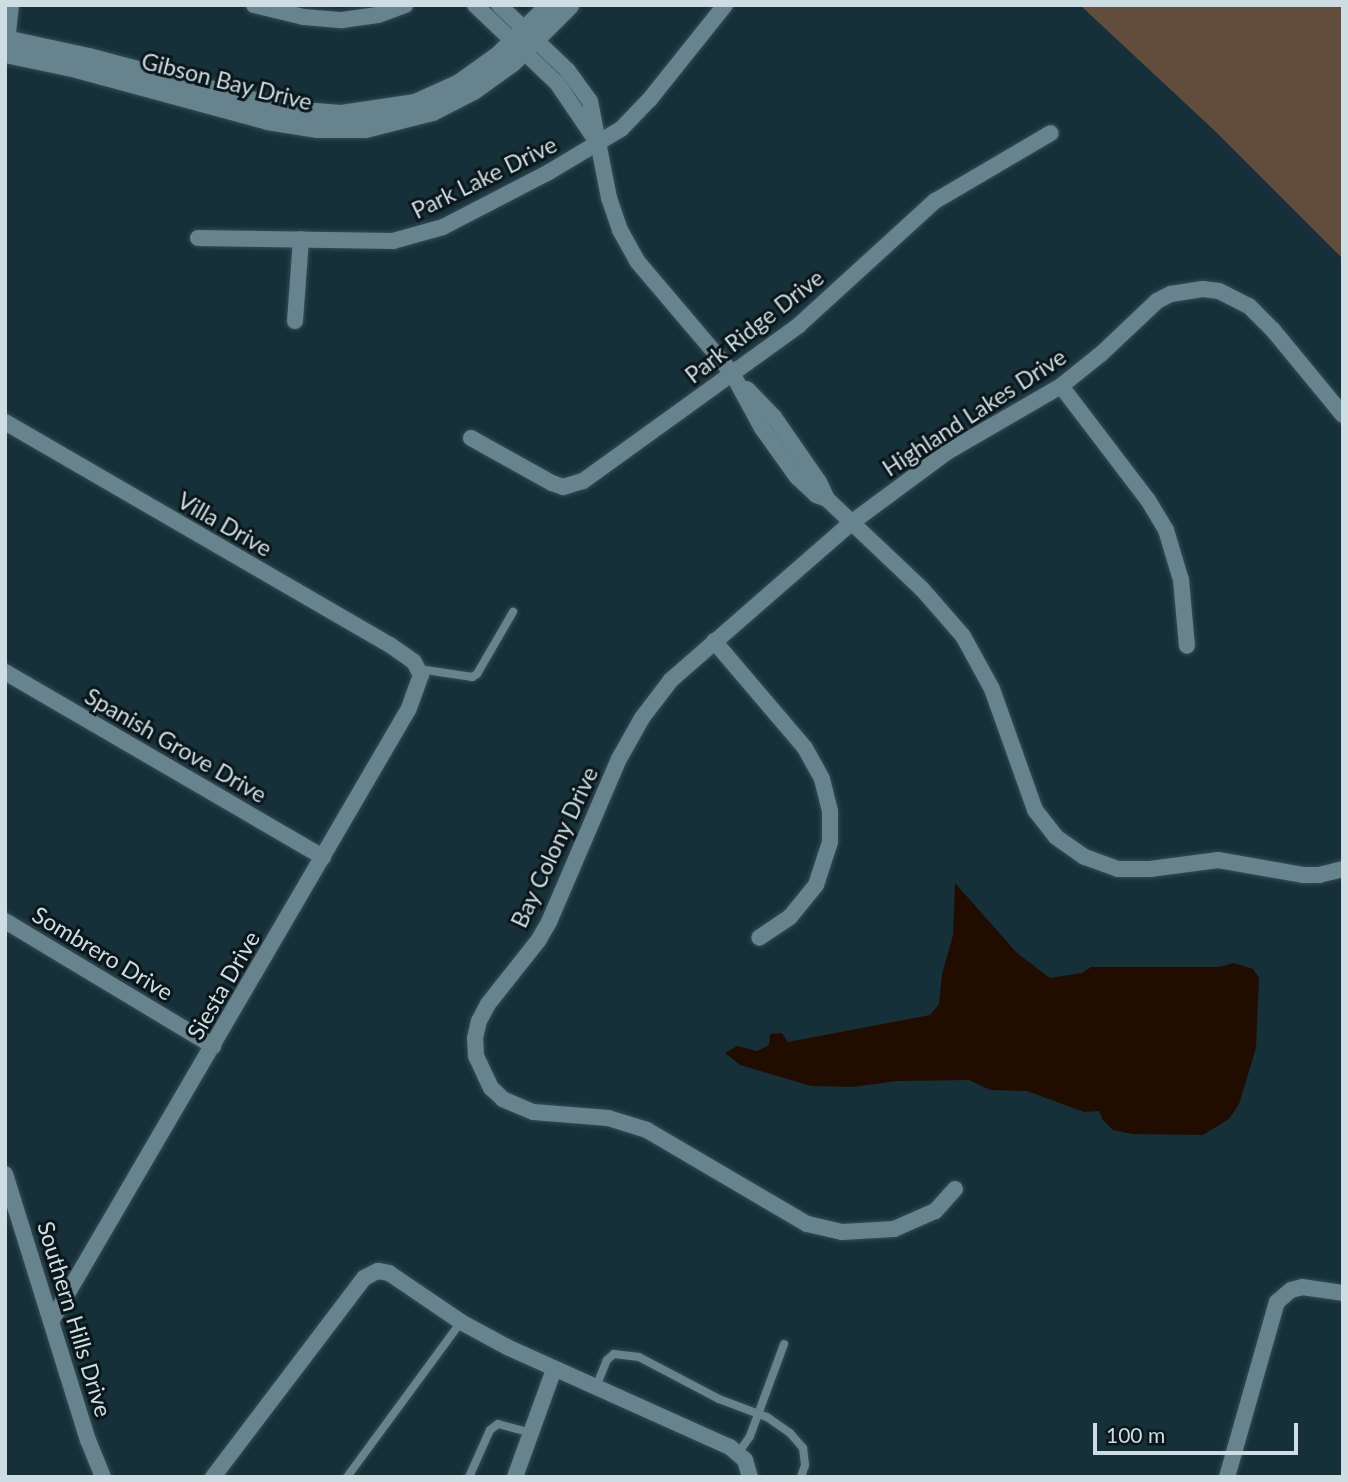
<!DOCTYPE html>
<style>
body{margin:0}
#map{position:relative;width:1348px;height:1482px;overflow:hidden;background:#163039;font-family:Lato,sans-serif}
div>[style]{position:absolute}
.green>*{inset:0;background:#624d3c}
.water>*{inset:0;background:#210d00}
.roads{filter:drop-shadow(0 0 2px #364b53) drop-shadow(0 0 2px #364b53)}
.service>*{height:8px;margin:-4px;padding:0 4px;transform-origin:4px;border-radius:4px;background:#66838e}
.minor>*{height:16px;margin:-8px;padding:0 8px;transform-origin:8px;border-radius:8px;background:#66838e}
.tertiary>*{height:19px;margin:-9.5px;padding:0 9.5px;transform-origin:9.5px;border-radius:9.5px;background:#66838e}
span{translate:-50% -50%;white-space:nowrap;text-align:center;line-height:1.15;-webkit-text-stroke:6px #0b171b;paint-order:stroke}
.street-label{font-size:23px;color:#cedde3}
.frame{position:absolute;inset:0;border:7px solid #cedde3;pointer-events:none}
.scale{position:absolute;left:1093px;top:1423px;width:205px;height:32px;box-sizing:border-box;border:4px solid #cedde3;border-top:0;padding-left:9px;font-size:21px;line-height:24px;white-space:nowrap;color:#cedde3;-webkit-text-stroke:5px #0b171b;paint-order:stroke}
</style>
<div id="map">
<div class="green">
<div style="clip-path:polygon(1080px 5px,1343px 5px,1343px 259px,1216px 132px)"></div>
</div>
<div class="water">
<div style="clip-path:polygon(955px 883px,1017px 953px,1050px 978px,1082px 973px,1091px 967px,1219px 967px,1234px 963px,1253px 969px,1259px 978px,1256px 1048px,1239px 1104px,1229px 1119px,1203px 1135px,1132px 1134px,1113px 1130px,1103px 1120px,1099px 1111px,1084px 1112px,1027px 1091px,990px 1090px,969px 1080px,897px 1081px,852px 1087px,811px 1086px,740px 1065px,725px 1053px,737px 1046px,757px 1051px,769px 1045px,770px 1034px,782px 1033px,788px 1042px,930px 1015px,939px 1004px,942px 974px,953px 935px)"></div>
</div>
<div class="roads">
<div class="service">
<div style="left:419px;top:669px;width:54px;rotate:8.6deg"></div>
<div style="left:472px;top:677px;width:6px;rotate:-31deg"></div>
<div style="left:477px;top:674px;width:72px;rotate:-59.9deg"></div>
<div style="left:596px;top:1387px;width:29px;rotate:-68deg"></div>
<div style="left:607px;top:1360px;width:9px;rotate:-41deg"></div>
<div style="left:614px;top:1354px;width:25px;rotate:7deg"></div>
<div style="left:639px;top:1357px;width:90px;rotate:27.7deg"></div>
<div style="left:719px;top:1399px;width:51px;rotate:20.6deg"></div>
<div style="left:767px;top:1417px;width:28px;rotate:35deg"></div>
<div style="left:790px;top:1433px;width:20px;rotate:49deg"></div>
<div style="left:803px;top:1448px;width:17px;rotate:83deg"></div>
<div style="left:805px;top:1465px;width:13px;rotate:108deg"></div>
<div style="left:739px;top:1452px;width:19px;rotate:-55deg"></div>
<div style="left:750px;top:1436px;width:98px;rotate:-69.7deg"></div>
<div style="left:347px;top:1477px;width:192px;rotate:-53.7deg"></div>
<div style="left:469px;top:1477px;width:51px;rotate:-65.9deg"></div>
<div style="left:490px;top:1430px;width:10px;rotate:-37deg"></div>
<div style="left:498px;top:1424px;width:35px;rotate:15deg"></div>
</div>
<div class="minor">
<div style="left:254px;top:5px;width:51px;rotate:13.5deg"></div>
<div style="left:304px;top:17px;width:38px;rotate:5deg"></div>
<div style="left:342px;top:20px;width:36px;rotate:-8deg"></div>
<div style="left:378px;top:15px;width:29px;rotate:-20deg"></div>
<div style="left:475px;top:5px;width:113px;rotate:43.6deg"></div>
<div style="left:557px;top:83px;width:71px;rotate:55.9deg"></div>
<div style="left:499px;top:5px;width:95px;rotate:43.7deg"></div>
<div style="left:568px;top:71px;width:37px;rotate:54deg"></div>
<div style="left:590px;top:101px;width:99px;rotate:78.9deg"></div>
<div style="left:609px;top:198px;width:34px;rotate:71deg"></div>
<div style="left:620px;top:230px;width:35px;rotate:61deg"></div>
<div style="left:637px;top:261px;width:147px;rotate:49.7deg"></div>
<div style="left:732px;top:373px;width:63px;rotate:61.4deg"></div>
<div style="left:762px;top:428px;width:60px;rotate:54.5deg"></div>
<div style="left:797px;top:477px;width:26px;rotate:43deg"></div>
<div style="left:816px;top:495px;width:12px;rotate:20deg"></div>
<div style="left:827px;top:499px;width:131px;rotate:43.5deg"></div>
<div style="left:922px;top:589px;width:62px;rotate:48.9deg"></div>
<div style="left:963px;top:636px;width:60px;rotate:61.3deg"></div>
<div style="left:992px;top:689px;width:128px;rotate:70.4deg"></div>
<div style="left:1035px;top:810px;width:34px;rotate:52deg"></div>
<div style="left:1056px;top:837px;width:35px;rotate:35deg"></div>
<div style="left:1085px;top:857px;width:35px;rotate:20deg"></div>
<div style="left:1118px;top:869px;width:32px"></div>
<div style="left:1150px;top:869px;width:69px;rotate:-7.5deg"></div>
<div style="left:1218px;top:860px;width:86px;rotate:10deg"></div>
<div style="left:1303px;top:875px;width:16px"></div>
<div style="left:1319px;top:875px;width:25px;rotate:-14deg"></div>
<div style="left:6px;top:51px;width:46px;rotate:-83.8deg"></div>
<div style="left:198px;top:238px;width:195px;rotate:0.9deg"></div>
<div style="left:393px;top:241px;width:52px;rotate:-15.6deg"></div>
<div style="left:443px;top:227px;width:119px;rotate:-27.4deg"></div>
<div style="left:549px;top:172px;width:84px;rotate:-30.8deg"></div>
<div style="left:621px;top:129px;width:42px;rotate:-46deg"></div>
<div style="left:650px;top:99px;width:120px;rotate:-51.4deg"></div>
<div style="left:295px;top:321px;width:82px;rotate:-85.8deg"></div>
<div style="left:1061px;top:386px;width:143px;rotate:52.7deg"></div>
<div style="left:1148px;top:500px;width:35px;rotate:59deg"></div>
<div style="left:1166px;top:530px;width:52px;rotate:73.3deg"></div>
<div style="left:1181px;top:580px;width:66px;rotate:84.8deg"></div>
<div style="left:747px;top:389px;width:39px;rotate:46deg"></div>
<div style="left:774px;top:417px;width:79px;rotate:55.3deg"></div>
<div style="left:819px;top:482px;width:19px;rotate:65deg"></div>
<div style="left:5px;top:422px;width:445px;rotate:30.1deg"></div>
<div style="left:390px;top:645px;width:29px;rotate:35deg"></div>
<div style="left:414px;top:662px;width:15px;rotate:62deg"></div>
<div style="left:421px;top:675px;width:37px;rotate:110deg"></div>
<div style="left:408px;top:710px;width:706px;rotate:120.27deg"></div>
<div style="left:471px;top:438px;width:93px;rotate:29.1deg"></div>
<div style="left:552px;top:483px;width:12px;rotate:20deg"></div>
<div style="left:563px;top:487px;width:21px;rotate:-17deg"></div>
<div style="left:583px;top:481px;width:266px;rotate:-35.8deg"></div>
<div style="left:799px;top:325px;width:184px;rotate:-42.4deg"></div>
<div style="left:935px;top:201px;width:134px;rotate:-30.4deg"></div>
<div style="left:714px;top:641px;width:140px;rotate:49.6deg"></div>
<div style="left:805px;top:748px;width:35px;rotate:61deg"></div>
<div style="left:822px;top:779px;width:33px;rotate:76deg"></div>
<div style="left:830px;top:811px;width:31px;rotate:90deg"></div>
<div style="left:830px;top:842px;width:45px;rotate:108deg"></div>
<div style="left:816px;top:885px;width:41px;rotate:129.1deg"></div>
<div style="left:790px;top:917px;width:37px;rotate:146deg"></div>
<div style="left:5px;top:672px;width:368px;rotate:30.2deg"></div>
<div style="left:5px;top:921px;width:243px;rotate:31deg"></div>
<div style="left:5px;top:1174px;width:279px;rotate:72.7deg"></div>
<div style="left:88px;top:1440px;width:40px;rotate:68deg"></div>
<div style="left:955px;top:1189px;width:30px;rotate:132deg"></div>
<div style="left:935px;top:1211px;width:45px;rotate:156.3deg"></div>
<div style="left:894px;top:1229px;width:52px;rotate:176.7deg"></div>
<div style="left:842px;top:1232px;width:36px;rotate:-167deg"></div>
<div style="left:807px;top:1224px;width:186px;rotate:-149.6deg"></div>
<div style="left:647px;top:1130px;width:41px;rotate:-162.9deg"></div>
<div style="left:608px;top:1118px;width:75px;rotate:-175.4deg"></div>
<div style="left:533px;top:1112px;width:33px;rotate:-157deg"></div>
<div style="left:503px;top:1099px;width:16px;rotate:-137deg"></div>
<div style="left:491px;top:1088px;width:35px;rotate:-115deg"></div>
<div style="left:476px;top:1056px;width:18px;rotate:-93deg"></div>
<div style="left:475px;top:1038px;width:17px;rotate:-77deg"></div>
<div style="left:479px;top:1021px;width:19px;rotate:-62deg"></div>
<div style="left:488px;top:1004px;width:80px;rotate:-51.6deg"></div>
<div style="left:538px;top:941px;width:22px;rotate:-60deg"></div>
<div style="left:549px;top:922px;width:177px;rotate:-66.8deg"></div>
<div style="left:619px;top:759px;width:47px;rotate:-60.7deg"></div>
<div style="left:642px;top:718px;width:48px;rotate:-52.7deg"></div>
<div style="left:671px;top:680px;width:239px;rotate:-41.1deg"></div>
<div style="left:851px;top:523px;width:119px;rotate:-36.5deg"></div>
<div style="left:947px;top:452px;width:132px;rotate:-30.1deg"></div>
<div style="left:1061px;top:386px;width:51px;rotate:-38.7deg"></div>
<div style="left:1101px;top:354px;width:77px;rotate:-43.4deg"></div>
<div style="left:1157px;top:301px;width:16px;rotate:-27deg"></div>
<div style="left:1171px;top:294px;width:32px;rotate:-9deg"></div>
<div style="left:1203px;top:289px;width:16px;rotate:7deg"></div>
<div style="left:1219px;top:291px;width:34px;rotate:27deg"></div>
<div style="left:1249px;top:306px;width:34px;rotate:45deg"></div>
<div style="left:1273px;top:330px;width:110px;rotate:50.5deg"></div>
<div style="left:213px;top:1477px;width:250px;rotate:-52.8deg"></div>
<div style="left:364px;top:1278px;width:16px;rotate:-27deg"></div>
<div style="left:378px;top:1271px;width:11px;rotate:10deg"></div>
<div style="left:389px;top:1273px;width:87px;rotate:34.2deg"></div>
<div style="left:461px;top:1322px;width:52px;rotate:28.5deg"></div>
<div style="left:507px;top:1347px;width:244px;rotate:24.2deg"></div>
<div style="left:730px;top:1447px;width:20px;rotate:41deg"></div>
<div style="left:745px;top:1460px;width:18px;rotate:74deg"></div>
<div style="left:515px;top:1477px;width:115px;rotate:-70.1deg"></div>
<div style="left:1227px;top:1477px;width:182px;rotate:-74.1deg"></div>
<div style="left:1277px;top:1302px;width:18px;rotate:-41deg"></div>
<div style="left:1291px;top:1290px;width:11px;rotate:-15deg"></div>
<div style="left:1302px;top:1287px;width:41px;rotate:8.3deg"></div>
</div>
<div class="tertiary">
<div style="left:5px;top:39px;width:85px;rotate:12.2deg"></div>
<div style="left:88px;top:57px;width:207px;rotate:14.8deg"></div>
<div style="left:288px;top:110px;width:53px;rotate:4.3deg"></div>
<div style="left:341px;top:114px;width:75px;rotate:-8.5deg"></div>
<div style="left:415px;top:103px;width:48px;rotate:-24.4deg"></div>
<div style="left:459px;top:83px;width:48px;rotate:-35.7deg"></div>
<div style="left:498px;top:55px;width:71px;rotate:-44.4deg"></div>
<div style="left:5px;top:53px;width:73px;rotate:11.9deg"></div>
<div style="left:76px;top:68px;width:198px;rotate:15.2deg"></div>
<div style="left:267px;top:120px;width:51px;rotate:9.1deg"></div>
<div style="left:317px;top:128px;width:48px"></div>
<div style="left:365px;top:128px;width:69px;rotate:-14.2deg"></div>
<div style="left:432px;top:111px;width:46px;rotate:-27.1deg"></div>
<div style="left:473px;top:90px;width:48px;rotate:-35.7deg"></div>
<div style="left:512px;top:62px;width:81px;rotate:-45deg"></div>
</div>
</div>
<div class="street-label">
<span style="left:227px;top:81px;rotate:14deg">Gibson Bay Drive</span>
<span style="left:484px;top:177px;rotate:-26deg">Park Lake Drive</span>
<span style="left:754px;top:326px;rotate:-38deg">Park Ridge Drive</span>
<span style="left:974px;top:412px;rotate:-33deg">Highland Lakes Drive</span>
<span style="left:225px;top:524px;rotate:30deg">Villa Drive</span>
<span style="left:176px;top:745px;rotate:30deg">Spanish Grove Drive</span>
<span style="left:554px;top:847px;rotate:-65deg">Bay Colony Drive</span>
<span style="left:103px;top:953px;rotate:31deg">Sombrero Drive</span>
<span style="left:223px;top:985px;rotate:-60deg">Siesta Drive</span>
<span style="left:75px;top:1319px;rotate:73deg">Southern Hills Drive</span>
</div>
<div class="frame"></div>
<div class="scale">100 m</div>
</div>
